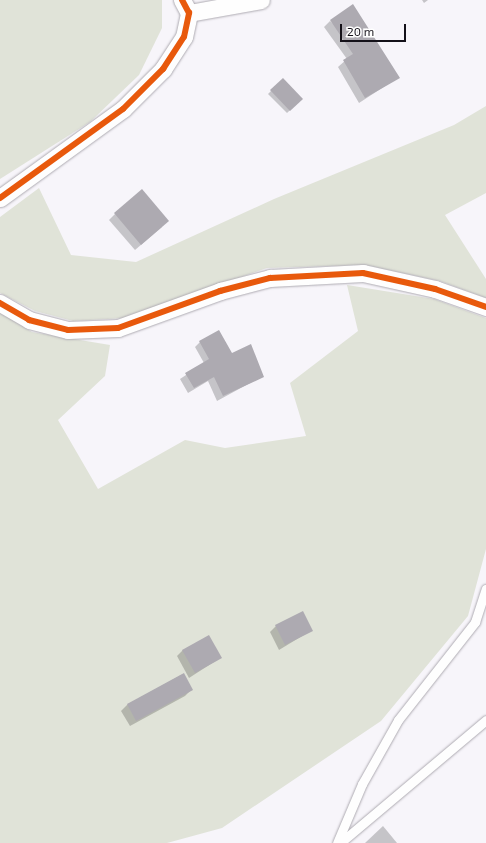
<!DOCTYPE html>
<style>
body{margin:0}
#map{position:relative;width:486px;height:843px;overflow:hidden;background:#f7f5fa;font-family:"Exo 2",sans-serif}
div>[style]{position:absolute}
.green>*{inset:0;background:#e0e3d8}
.shadow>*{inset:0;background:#0003}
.building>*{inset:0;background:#adaab1}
.roads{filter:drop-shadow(0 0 1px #aeabb2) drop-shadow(0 0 1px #aeabb2)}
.service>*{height:9px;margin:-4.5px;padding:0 4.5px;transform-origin:4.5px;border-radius:4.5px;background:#fefefe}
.minor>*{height:17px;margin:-8.5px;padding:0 8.5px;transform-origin:8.5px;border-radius:8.5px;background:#fefefe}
.cycleway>*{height:6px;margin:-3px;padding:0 3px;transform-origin:3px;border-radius:3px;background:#e8590c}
span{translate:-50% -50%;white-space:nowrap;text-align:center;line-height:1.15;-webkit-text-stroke:3px #fff;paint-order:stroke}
.scale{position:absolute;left:340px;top:24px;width:66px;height:18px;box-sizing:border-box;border:2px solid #141119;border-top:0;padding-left:5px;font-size:12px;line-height:14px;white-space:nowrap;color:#141119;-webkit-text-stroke:3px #fff;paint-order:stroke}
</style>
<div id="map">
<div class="green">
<div style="clip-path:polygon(0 0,162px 0,162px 28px,139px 75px,90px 122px,0 179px)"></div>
<div style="clip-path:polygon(486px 106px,486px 193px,445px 215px,486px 279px,486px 298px,440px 281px,365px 265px,267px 268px,125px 318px,73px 321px,35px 311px,0 293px,0 217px,39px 188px,71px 255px,136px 262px,274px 199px,454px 125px)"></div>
<div style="clip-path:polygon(347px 285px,434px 299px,486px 318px,486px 549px,468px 616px,381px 721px,222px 828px,167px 843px,0 843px,0 312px,32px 332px,110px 345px,105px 376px,58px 420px,98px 489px,185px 440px,225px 448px,306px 436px,290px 383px,358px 331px)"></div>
</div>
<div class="shadow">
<div style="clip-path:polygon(422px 0,428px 0,424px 3px)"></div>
<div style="clip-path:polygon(330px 21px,399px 77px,359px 103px,338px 67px,347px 59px,324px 27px)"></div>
<div style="clip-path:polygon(283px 79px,302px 99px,287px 113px,268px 94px)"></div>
<div style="clip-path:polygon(115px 214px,162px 227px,135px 250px,109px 220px)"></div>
<div style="clip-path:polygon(200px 342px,232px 354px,263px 376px,217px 401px,208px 381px,188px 393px,180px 379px,204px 363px,195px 347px)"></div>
<div style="clip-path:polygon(276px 626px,312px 630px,279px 650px,270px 632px)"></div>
<div style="clip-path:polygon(183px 650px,220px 658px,189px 678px,177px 656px)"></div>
<div style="clip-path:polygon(183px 674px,191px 690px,185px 696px,130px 726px,121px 711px,127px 705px)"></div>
<div style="clip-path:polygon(383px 826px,397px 843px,365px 843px)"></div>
</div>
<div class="building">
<div style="clip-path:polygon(353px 4px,400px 78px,365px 98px,343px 60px,353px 54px,330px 20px)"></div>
<div style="clip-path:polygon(283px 78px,303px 99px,290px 111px,270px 90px)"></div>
<div style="clip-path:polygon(142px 189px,169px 221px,141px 245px,114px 213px)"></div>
<div style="clip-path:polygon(219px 330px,232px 353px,251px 344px,264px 377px,223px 396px,214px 377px,194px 388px,185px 373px,209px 359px,199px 341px)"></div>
<div style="clip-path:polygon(303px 611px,313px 631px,285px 645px,275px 625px)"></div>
<div style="clip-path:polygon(209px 635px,222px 658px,195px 673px,182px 650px)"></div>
<div style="clip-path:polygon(184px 673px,193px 690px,136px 721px,127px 704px)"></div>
</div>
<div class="roads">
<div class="service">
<div style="left:337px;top:843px;width:64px;rotate:-67deg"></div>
<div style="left:362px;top:784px;width:73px;rotate:-60.6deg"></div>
<div style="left:398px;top:720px;width:125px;rotate:-51.8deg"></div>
<div style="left:475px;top:622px;width:35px;rotate:-72deg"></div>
<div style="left:340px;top:843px;width:191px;rotate:-40.1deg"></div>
</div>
<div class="minor">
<div style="left:189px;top:13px;width:73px;rotate:-10.2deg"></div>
<div style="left:0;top:198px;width:152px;rotate:-35.9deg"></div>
<div style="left:123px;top:109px;width:57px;rotate:-45deg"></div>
<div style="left:163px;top:69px;width:38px;rotate:-57deg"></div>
<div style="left:184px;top:37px;width:25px;rotate:-78deg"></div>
<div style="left:189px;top:13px;width:15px;rotate:-118deg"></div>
<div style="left:0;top:303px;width:34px;rotate:30deg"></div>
<div style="left:29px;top:320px;width:40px;rotate:14.4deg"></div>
<div style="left:68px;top:330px;width:50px;rotate:-2.3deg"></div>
<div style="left:118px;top:328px;width:109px;rotate:-19.9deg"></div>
<div style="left:220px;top:291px;width:52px;rotate:-14.6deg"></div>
<div style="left:270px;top:278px;width:93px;rotate:-3.1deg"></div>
<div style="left:363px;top:273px;width:74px;rotate:12.5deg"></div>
<div style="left:435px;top:289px;width:54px;rotate:19.4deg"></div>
</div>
</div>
<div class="cycleway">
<div style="left:0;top:198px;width:152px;rotate:-35.9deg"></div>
<div style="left:123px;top:109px;width:57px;rotate:-45deg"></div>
<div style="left:163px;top:69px;width:38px;rotate:-57deg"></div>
<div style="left:184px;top:37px;width:25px;rotate:-78deg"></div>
<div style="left:189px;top:13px;width:15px;rotate:-118deg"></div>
<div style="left:0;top:303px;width:34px;rotate:30deg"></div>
<div style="left:29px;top:320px;width:40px;rotate:14.4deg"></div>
<div style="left:68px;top:330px;width:50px;rotate:-2.3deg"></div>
<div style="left:118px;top:328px;width:109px;rotate:-19.9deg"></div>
<div style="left:220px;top:291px;width:52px;rotate:-14.6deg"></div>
<div style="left:270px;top:278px;width:93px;rotate:-3.1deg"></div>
<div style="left:363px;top:273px;width:74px;rotate:12.5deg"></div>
<div style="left:435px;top:289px;width:54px;rotate:19.4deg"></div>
</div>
<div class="scale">20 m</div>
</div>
